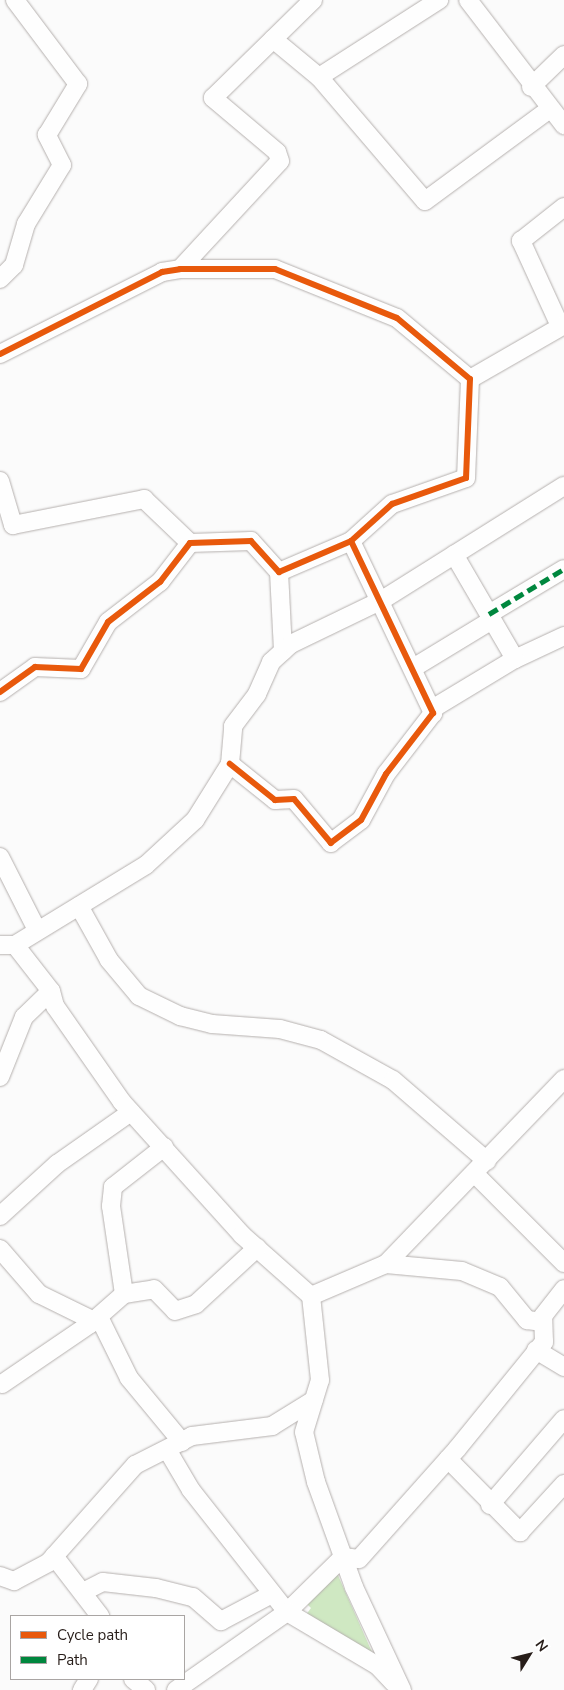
<!DOCTYPE html>
<style>
body{margin:0}
#map{position:relative;width:564px;height:1690px;overflow:hidden;background:#fbfbfb;font-family:"Nunito Sans",sans-serif}
div>[style]{position:absolute}
.green>*{inset:0;background:#cfe8c2}
.roads{filter:drop-shadow(0 0 1px #b5b0ae) drop-shadow(0 0 1px #b5b0ae)}
.minor>*{height:18px;margin:-9px;padding:0 9px;transform-origin:9px;border-radius:9px;background:#fefefe}
.quiet>*{height:5px;margin-top:-2.5px;transform-origin:0;background:repeating-linear-gradient(90deg,#00873e 0 10px,transparent 0 15px)}
.cycleway>*{height:6px;margin:-3px;padding:0 3px;transform-origin:3px;border-radius:3px;background:#e8590c}
span{translate:-50% -50%;white-space:nowrap;text-align:center;line-height:1.15;-webkit-text-stroke:4.5px #fff;paint-order:stroke}
.legend{position:absolute;left:10px;top:1615px;width:175px;height:65px;box-sizing:border-box;background:#fff;border:1px solid #a9a5a3;margin:0;padding:6px 9px;list-style:none;font-size:15px;color:#271d19}
.legend li{display:flex;align-items:center;gap:10px;height:25px}
.legend b{width:25px;border:1px solid #a9a5a3}
.north{position:absolute;left:504px;top:1630px;width:50px;height:50px;-webkit-text-stroke:4px #fff;paint-order:stroke;rotate:54deg;font-size:14px;font-weight:700;line-height:20px;text-align:center;color:#271d19}
.north::after{content:'';display:block;margin:auto;width:18px;height:22px;background:#271d19;clip-path:polygon(50% 0,100% 100%,50% 72%,0 100%)}
</style>
<div id="map">
<div class="green">
<div style="clip-path:polygon(337px 1573px,372px 1652px,305px 1616px,311px 1608px,304px 1601px)"></div>
</div>
<div class="roads">
<div class="minor">
<div style="left:468px;top:0;width:158px;rotate:52.5deg"></div>
<div style="left:273px;top:39px;width:60px;rotate:39.6deg"></div>
<div style="left:319px;top:77px;width:163px;rotate:49.5deg"></div>
<div style="left:425px;top:201px;width:155px;rotate:-36.4deg"></div>
<div style="left:319px;top:77px;width:143px;rotate:-32.7deg"></div>
<div style="left:531px;top:87px;width:46px;rotate:-44.1deg"></div>
<div style="left:180px;top:269px;width:147px;rotate:-47.2deg"></div>
<div style="left:280px;top:161px;width:9px;rotate:-108deg"></div>
<div style="left:277px;top:152px;width:84px;rotate:-139.8deg"></div>
<div style="left:213px;top:98px;width:140px;rotate:-44.4deg"></div>
<div style="left:0;top:279px;width:20px;rotate:-45deg"></div>
<div style="left:14px;top:265px;width:43px;rotate:-73.7deg"></div>
<div style="left:26px;top:224px;width:69px;rotate:-58.6deg"></div>
<div style="left:62px;top:165px;width:34px;rotate:-117deg"></div>
<div style="left:47px;top:135px;width:60px;rotate:-58.7deg"></div>
<div style="left:78px;top:84px;width:105px;rotate:-126.9deg"></div>
<div style="left:560px;top:326px;width:94px;rotate:-114.6deg"></div>
<div style="left:521px;top:241px;width:55px;rotate:-38.3deg"></div>
<div style="left:0;top:354px;width:182px;rotate:-26.8deg"></div>
<div style="left:162px;top:272px;width:18px;rotate:-9deg"></div>
<div style="left:180px;top:269px;width:95px"></div>
<div style="left:275px;top:269px;width:131px;rotate:21.9deg"></div>
<div style="left:397px;top:318px;width:95px;rotate:39.9deg"></div>
<div style="left:470px;top:379px;width:99px;rotate:92.3deg"></div>
<div style="left:466px;top:478px;width:78px;rotate:160.6deg"></div>
<div style="left:392px;top:504px;width:55px;rotate:137.9deg"></div>
<div style="left:470px;top:379px;width:108px;rotate:-29.9deg"></div>
<div style="left:0;top:481px;width:46px;rotate:73.5deg"></div>
<div style="left:13px;top:525px;width:134px;rotate:-11.2deg"></div>
<div style="left:144px;top:499px;width:64px;rotate:43.7deg"></div>
<div style="left:279px;top:572px;width:79px;rotate:87.1deg"></div>
<div style="left:489px;top:614px;width:87px;rotate:-31deg"></div>
<div style="left:515px;top:659px;width:54px;rotate:-25.1deg"></div>
<div style="left:413px;top:668px;width:92px;rotate:-31.3deg"></div>
<div style="left:0;top:692px;width:43px;rotate:-35.5deg"></div>
<div style="left:35px;top:667px;width:46px;rotate:2.5deg"></div>
<div style="left:81px;top:669px;width:54px;rotate:-60.1deg"></div>
<div style="left:108px;top:622px;width:66px;rotate:-37.6deg"></div>
<div style="left:160px;top:582px;width:49px;rotate:-52.4deg"></div>
<div style="left:190px;top:543px;width:61px;rotate:-1.9deg"></div>
<div style="left:251px;top:541px;width:42px;rotate:47.9deg"></div>
<div style="left:279px;top:572px;width:78px;rotate:-23.3deg"></div>
<div style="left:351px;top:541px;width:191px;rotate:64.5deg"></div>
<div style="left:433px;top:713px;width:77px;rotate:127.6deg"></div>
<div style="left:386px;top:774px;width:52px;rotate:118.5deg"></div>
<div style="left:361px;top:820px;width:38px;rotate:143deg"></div>
<div style="left:331px;top:843px;width:57px;rotate:-130.1deg"></div>
<div style="left:294px;top:799px;width:19px;rotate:177deg"></div>
<div style="left:275px;top:800px;width:58px;rotate:-141.3deg"></div>
<div style="left:432px;top:709px;width:97px;rotate:-31.1deg"></div>
<div style="left:515px;top:659px;width:121px;rotate:-120.2deg"></div>
<div style="left:0;top:857px;width:80px;rotate:63.1deg"></div>
<div style="left:79px;top:906px;width:62px;rotate:60.9deg"></div>
<div style="left:109px;top:960px;width:47px;rotate:50.2deg"></div>
<div style="left:139px;top:996px;width:46px;rotate:26deg"></div>
<div style="left:180px;top:1016px;width:33px;rotate:14deg"></div>
<div style="left:212px;top:1024px;width:68px;rotate:4.2deg"></div>
<div style="left:280px;top:1029px;width:42px;rotate:15deg"></div>
<div style="left:321px;top:1040px;width:82px;rotate:29.1deg"></div>
<div style="left:393px;top:1080px;width:124px;rotate:40.8deg"></div>
<div style="left:0;top:945px;width:15px"></div>
<div style="left:15px;top:945px;width:153px;rotate:-31.4deg"></div>
<div style="left:146px;top:865px;width:67px;rotate:-42.6deg"></div>
<div style="left:195px;top:820px;width:66px;rotate:-58deg"></div>
<div style="left:230px;top:764px;width:38px;rotate:-85deg"></div>
<div style="left:233px;top:726px;width:40px;rotate:-53deg"></div>
<div style="left:257px;top:694px;width:35px;rotate:-66deg"></div>
<div style="left:271px;top:662px;width:27px;rotate:-42deg"></div>
<div style="left:291px;top:644px;width:101px;rotate:-25.8deg"></div>
<div style="left:382px;top:600px;width:215px;rotate:-32.1deg"></div>
<div style="left:15px;top:945px;width:58px;rotate:52deg"></div>
<div style="left:51px;top:991px;width:16px;rotate:75deg"></div>
<div style="left:55px;top:1006px;width:117px;rotate:55.1deg"></div>
<div style="left:122px;top:1102px;width:179px;rotate:47.9deg"></div>
<div style="left:242px;top:1235px;width:92px;rotate:41.5deg"></div>
<div style="left:0;top:1077px;width:65px;rotate:-68.2deg"></div>
<div style="left:24px;top:1017px;width:37px;rotate:-44deg"></div>
<div style="left:475px;top:1174px;width:126px;rotate:45deg"></div>
<div style="left:0;top:1216px;width:77px;rotate:-42.4deg"></div>
<div style="left:57px;top:1164px;width:90px;rotate:-35.1deg"></div>
<div style="left:0;top:1249px;width:60px;rotate:49.1deg"></div>
<div style="left:39px;top:1294px;width:61px;rotate:26.1deg"></div>
<div style="left:386px;top:1264px;width:76px;rotate:5.3deg"></div>
<div style="left:462px;top:1271px;width:41px;rotate:22.8deg"></div>
<div style="left:500px;top:1287px;width:43px;rotate:50.7deg"></div>
<div style="left:527px;top:1320px;width:16px;rotate:7deg"></div>
<div style="left:124px;top:1294px;width:89px;rotate:-98.4deg"></div>
<div style="left:111px;top:1206px;width:19px;rotate:-84deg"></div>
<div style="left:113px;top:1187px;width:65px;rotate:-38.1deg"></div>
<div style="left:99px;top:1317px;width:68px;rotate:63.8deg"></div>
<div style="left:129px;top:1378px;width:83px;rotate:50.4deg"></div>
<div style="left:536px;top:1350px;width:33px;rotate:31deg"></div>
<div style="left:2px;top:1384px;width:107px;rotate:-34.3deg"></div>
<div style="left:90px;top:1324px;width:45px;rotate:-41.4deg"></div>
<div style="left:124px;top:1294px;width:30px;rotate:-9deg"></div>
<div style="left:154px;top:1289px;width:30px;rotate:46deg"></div>
<div style="left:175px;top:1311px;width:22px;rotate:-18deg"></div>
<div style="left:196px;top:1304px;width:83px;rotate:-42.6deg"></div>
<div style="left:168px;top:1451px;width:45px;rotate:59.5deg"></div>
<div style="left:191px;top:1490px;width:155px;rotate:51.8deg"></div>
<div style="left:287px;top:1612px;width:78px;rotate:-44.5deg"></div>
<div style="left:343px;top:1557px;width:16px;rotate:7deg"></div>
<div style="left:359px;top:1559px;width:147px;rotate:-48.3deg"></div>
<div style="left:457px;top:1449px;width:138px;rotate:-50.9deg"></div>
<div style="left:544px;top:1342px;width:26px;rotate:-92deg"></div>
<div style="left:543px;top:1316px;width:34px;rotate:-52deg"></div>
<div style="left:448px;top:1459px;width:103px;rotate:45.4deg"></div>
<div style="left:520px;top:1532px;width:65px;rotate:-47.5deg"></div>
<div style="left:490px;top:1505px;width:113px;rotate:-49.3deg"></div>
<div style="left:54px;top:1556px;width:76px;rotate:52.5deg"></div>
<div style="left:0;top:1576px;width:15px;rotate:20deg"></div>
<div style="left:14px;top:1581px;width:40px;rotate:-28deg"></div>
<div style="left:49px;top:1562px;width:130px;rotate:-48.4deg"></div>
<div style="left:135px;top:1465px;width:64px;rotate:-27deg"></div>
<div style="left:192px;top:1436px;width:81px;rotate:-7.1deg"></div>
<div style="left:272px;top:1426px;width:49px;rotate:-31.8deg"></div>
<div style="left:83px;top:1592px;width:22px;rotate:-27deg"></div>
<div style="left:103px;top:1582px;width:53px;rotate:6.5deg"></div>
<div style="left:156px;top:1588px;width:38px;rotate:14deg"></div>
<div style="left:193px;top:1597px;width:37px;rotate:41deg"></div>
<div style="left:221px;top:1621px;width:58px;rotate:-27.9deg"></div>
<div style="left:133px;top:1679px;width:17px;rotate:40deg"></div>
<div style="left:82px;top:1690px;width:13px;rotate:-58deg"></div>
<div style="left:176px;top:1690px;width:136px;rotate:-35.1deg"></div>
<div style="left:287px;top:1612px;width:106px;rotate:30.7deg"></div>
<div style="left:378px;top:1666px;width:23px;rotate:47deg"></div>
<div style="left:402px;top:1690px;width:114px;rotate:-115deg"></div>
<div style="left:354px;top:1587px;width:112px;rotate:-109.9deg"></div>
<div style="left:316px;top:1482px;width:51px;rotate:-103.5deg"></div>
<div style="left:304px;top:1432px;width:54px;rotate:-72.9deg"></div>
<div style="left:320px;top:1380px;width:84px;rotate:-96.1deg"></div>
<div style="left:311px;top:1296px;width:82px;rotate:-23.1deg"></div>
<div style="left:386px;top:1264px;width:257px;rotate:-46.1deg"></div>
</div>
</div>
<div class="quiet">
<div style="left:489px;top:614px;width:87px;rotate:-31deg"></div>
</div>
<div class="cycleway">
<div style="left:0;top:354px;width:182px;rotate:-26.8deg"></div>
<div style="left:162px;top:272px;width:18px;rotate:-9deg"></div>
<div style="left:180px;top:269px;width:95px"></div>
<div style="left:275px;top:269px;width:131px;rotate:21.9deg"></div>
<div style="left:397px;top:318px;width:95px;rotate:39.9deg"></div>
<div style="left:470px;top:379px;width:99px;rotate:92.3deg"></div>
<div style="left:466px;top:478px;width:78px;rotate:160.6deg"></div>
<div style="left:392px;top:504px;width:55px;rotate:137.9deg"></div>
<div style="left:0;top:692px;width:43px;rotate:-35.5deg"></div>
<div style="left:35px;top:667px;width:46px;rotate:2.5deg"></div>
<div style="left:81px;top:669px;width:54px;rotate:-60.1deg"></div>
<div style="left:108px;top:622px;width:66px;rotate:-37.6deg"></div>
<div style="left:160px;top:582px;width:49px;rotate:-52.4deg"></div>
<div style="left:190px;top:543px;width:61px;rotate:-1.9deg"></div>
<div style="left:251px;top:541px;width:42px;rotate:47.9deg"></div>
<div style="left:279px;top:572px;width:78px;rotate:-23.3deg"></div>
<div style="left:351px;top:541px;width:191px;rotate:64.5deg"></div>
<div style="left:433px;top:713px;width:77px;rotate:127.6deg"></div>
<div style="left:386px;top:774px;width:52px;rotate:118.5deg"></div>
<div style="left:361px;top:820px;width:38px;rotate:143deg"></div>
<div style="left:331px;top:843px;width:57px;rotate:-130.1deg"></div>
<div style="left:294px;top:799px;width:19px;rotate:177deg"></div>
<div style="left:275px;top:800px;width:58px;rotate:-141.3deg"></div>
</div>
<ul class="legend">
<li><b style="height:6px;background:#e8590c"></b>Cycle path</li>
<li><b style="height:6px;background:#00873e"></b>Path</li>
</ul>
<div class="north">N</div>
</div>
